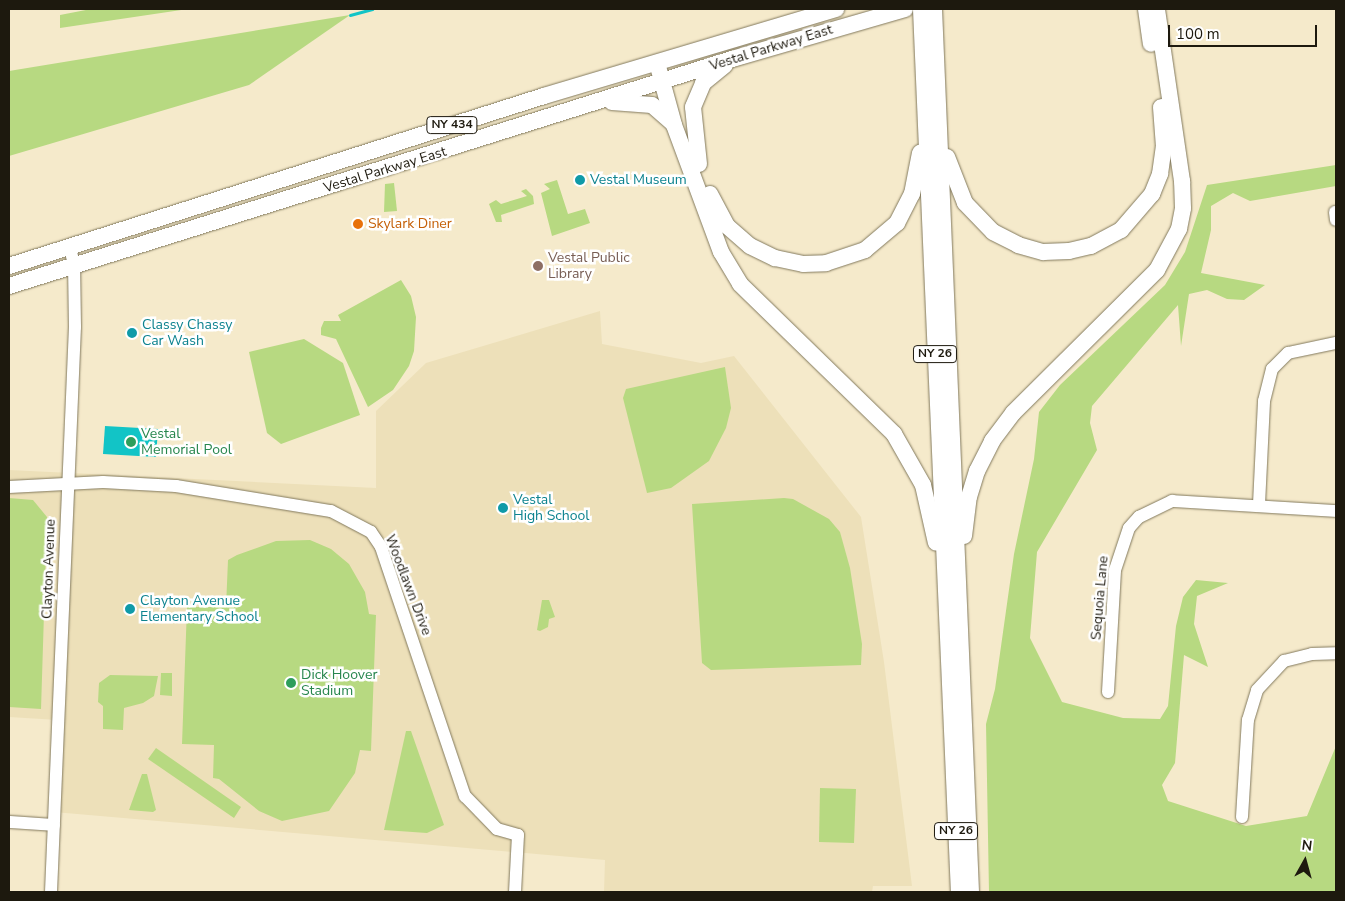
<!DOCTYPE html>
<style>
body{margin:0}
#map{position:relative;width:1345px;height:901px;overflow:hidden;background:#f5eacb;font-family:"Nunito Sans",sans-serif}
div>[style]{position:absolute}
.built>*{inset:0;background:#ede0b9}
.green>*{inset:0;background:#b7d981}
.water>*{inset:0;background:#12c4c6}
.stream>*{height:3px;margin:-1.5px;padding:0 1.5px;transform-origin:1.5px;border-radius:1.5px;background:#12c4c6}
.roads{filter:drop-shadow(0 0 1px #82795d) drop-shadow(0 0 1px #82795d)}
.minor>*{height:12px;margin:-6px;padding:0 6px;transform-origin:6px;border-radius:6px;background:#fff}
.major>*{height:16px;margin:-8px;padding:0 8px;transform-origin:8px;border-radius:8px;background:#fff}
.dots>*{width:14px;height:14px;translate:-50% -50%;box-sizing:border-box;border:2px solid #fff;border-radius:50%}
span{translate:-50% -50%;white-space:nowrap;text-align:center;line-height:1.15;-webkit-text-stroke:5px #fff;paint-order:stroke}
.shield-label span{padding:1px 4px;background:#fff;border:1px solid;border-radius:4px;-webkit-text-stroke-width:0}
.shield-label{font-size:12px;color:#1d190e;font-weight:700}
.street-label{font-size:14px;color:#1d190e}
.culture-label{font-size:14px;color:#0d838f}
.left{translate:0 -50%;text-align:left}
.food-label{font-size:14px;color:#c56008}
.education-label{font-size:14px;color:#785e54}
.leisure-label{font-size:14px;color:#27864d}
.frame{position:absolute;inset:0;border:10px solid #1d190e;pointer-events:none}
.north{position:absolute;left:1280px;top:836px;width:50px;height:50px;-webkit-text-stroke:4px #fff;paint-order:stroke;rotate:7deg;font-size:14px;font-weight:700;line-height:20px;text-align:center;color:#1d190e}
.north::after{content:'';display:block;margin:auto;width:18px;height:22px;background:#1d190e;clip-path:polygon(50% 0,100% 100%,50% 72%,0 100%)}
.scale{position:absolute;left:1168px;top:25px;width:149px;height:22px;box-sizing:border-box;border:2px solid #1d190e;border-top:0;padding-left:6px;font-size:15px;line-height:18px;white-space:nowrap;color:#1d190e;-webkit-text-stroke:4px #fff;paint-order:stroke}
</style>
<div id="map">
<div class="built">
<div style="clip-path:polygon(600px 311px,602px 344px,701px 363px,734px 356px,861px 517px,884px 662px,912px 886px,873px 886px,872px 892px,604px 892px,605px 860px,54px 812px,58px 720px,9px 717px,9px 470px,376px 488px,376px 411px,426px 363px)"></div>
</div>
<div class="green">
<div style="clip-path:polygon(91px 9px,188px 9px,60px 28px,60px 15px)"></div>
<div style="clip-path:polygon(350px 15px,249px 85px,9px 156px,9px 71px)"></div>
<div style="clip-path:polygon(1336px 165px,1336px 186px,1250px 201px,1233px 193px,1211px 206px,1211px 230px,1201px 273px,1265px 285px,1244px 300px,1227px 299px,1207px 290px,1189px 294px,1181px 346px,1178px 305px,1092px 406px,1090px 423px,1097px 450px,1037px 552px,1030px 638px,1062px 702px,1123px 718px,1160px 719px,1168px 706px,1176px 626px,1183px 597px,1196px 580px,1228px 583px,1197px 596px,1194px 624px,1208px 667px,1184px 655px,1175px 763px,1162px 785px,1168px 801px,1246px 826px,1307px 816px,1336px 746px,1336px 892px,989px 892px,986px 724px,995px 689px,1014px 554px,1034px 459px,1039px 412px,1060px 385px,1165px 285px,1185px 252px,1207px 185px)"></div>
<div style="clip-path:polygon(557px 180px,568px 214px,585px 209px,590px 223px,552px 236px,541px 193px,550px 189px,544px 184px)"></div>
<div style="clip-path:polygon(394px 183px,397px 211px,384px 212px,385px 184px)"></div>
<div style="clip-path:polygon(526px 189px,533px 196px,534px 204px,501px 215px,502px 222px,496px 222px,489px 204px,496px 200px,501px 204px,527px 196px,521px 191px)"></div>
<div style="clip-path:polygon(401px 280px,411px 296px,416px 317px,414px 351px,409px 366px,393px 390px,368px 407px,336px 339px,321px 335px,321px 328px,324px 321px,341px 321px,338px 315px)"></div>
<div style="clip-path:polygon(304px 339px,343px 363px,360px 415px,281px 444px,267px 433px,249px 352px)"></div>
<div style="clip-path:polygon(725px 367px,731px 408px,726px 428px,709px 461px,671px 488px,647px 493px,623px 398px,626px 389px)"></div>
<div style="clip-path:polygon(9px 498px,33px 500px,47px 517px,41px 709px,9px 707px)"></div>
<div style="clip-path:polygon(784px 498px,793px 499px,829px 519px,840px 532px,850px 568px,862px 644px,861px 665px,711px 670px,702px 663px,692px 504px)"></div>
<div style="clip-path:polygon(310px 540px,331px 549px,349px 564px,365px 592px,369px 614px,376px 615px,371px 751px,360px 750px,355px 773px,329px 811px,282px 821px,259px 811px,219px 779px,213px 778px,214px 745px,182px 744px,187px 607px,226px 607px,228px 560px,237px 555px,276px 541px)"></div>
<div style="clip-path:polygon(542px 600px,549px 600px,555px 617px,549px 619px,548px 627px,540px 631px,537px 630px)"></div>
<div style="clip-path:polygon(161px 673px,172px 673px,172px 696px,160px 695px)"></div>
<div style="clip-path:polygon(110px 675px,158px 676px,154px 696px,143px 703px,124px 708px,123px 730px,103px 729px,103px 706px,98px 702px,99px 683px)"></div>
<div style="clip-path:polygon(406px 731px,411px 731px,444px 825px,427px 833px,384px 830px)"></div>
<div style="clip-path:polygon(156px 748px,241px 807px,234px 818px,148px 759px)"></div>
<div style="clip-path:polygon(142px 774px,147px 774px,156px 810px,153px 812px,129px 810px)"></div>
<div style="clip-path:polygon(820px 788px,856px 789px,854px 843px,819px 842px)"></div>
</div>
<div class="water">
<div style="clip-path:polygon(105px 426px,158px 429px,156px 457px,103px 454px)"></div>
</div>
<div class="stream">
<div style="left:350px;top:15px;width:23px;rotate:-15deg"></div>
</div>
<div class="roads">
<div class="minor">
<div style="left:1335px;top:212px;width:8px;rotate:83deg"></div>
<div style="left:9px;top:487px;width:94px;rotate:-3deg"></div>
<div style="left:103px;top:482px;width:73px;rotate:3.1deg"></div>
<div style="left:176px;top:486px;width:157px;rotate:9.2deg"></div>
<div style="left:331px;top:511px;width:45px;rotate:27.7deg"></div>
<div style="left:371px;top:532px;width:18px;rotate:56deg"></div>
<div style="left:381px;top:547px;width:263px;rotate:71.4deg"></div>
<div style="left:465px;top:796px;width:46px;rotate:45.9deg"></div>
<div style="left:497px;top:829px;width:22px;rotate:16deg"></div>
<div style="left:518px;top:835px;width:57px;rotate:93deg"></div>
<div style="left:1259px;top:504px;width:103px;rotate:-87.2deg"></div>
<div style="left:1264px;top:401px;width:33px;rotate:-76deg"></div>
<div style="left:1272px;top:369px;width:23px;rotate:-45deg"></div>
<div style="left:1288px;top:353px;width:49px;rotate:-11.8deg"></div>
<div style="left:1108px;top:692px;width:122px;rotate:-86.7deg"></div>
<div style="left:1115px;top:570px;width:44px;rotate:-71.6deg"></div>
<div style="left:1129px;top:528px;width:15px;rotate:-48deg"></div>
<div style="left:1139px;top:517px;width:37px;rotate:-26deg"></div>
<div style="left:1172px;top:501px;width:164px;rotate:3.5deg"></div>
<div style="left:1242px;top:817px;width:97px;rotate:-86.5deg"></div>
<div style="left:1248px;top:720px;width:31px;rotate:-73deg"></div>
<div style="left:1257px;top:690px;width:40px;rotate:-47deg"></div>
<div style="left:1284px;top:661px;width:29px;rotate:-14deg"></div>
<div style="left:1312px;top:654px;width:24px;rotate:-2deg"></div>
<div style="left:9px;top:822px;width:45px;rotate:3.8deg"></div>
<div style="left:51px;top:892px;width:566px;rotate:-87.57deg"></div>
<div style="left:75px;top:327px;width:62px;rotate:-90.9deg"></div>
<div style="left:74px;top:265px;width:18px;rotate:-103deg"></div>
</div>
<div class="major">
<div style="left:921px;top:9px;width:884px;rotate:87.54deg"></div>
<div style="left:934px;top:9px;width:884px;rotate:87.6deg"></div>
<div style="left:1146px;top:9px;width:35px;rotate:82deg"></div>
<div style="left:659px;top:70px;width:57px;rotate:74.7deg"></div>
<div style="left:674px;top:125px;width:135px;rotate:69.7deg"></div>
<div style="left:721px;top:252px;width:37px;rotate:59deg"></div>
<div style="left:740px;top:284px;width:215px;rotate:44.2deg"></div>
<div style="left:894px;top:434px;width:59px;rotate:60.4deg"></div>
<div style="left:923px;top:485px;width:59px;rotate:77.4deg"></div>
<div style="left:612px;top:102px;width:40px;rotate:4.3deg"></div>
<div style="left:652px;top:105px;width:28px;rotate:41deg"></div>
<div style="left:947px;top:157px;width:49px;rotate:68.6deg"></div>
<div style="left:965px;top:203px;width:40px;rotate:46deg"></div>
<div style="left:993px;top:232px;width:28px;rotate:27deg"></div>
<div style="left:1018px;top:245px;width:26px;rotate:16deg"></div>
<div style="left:1043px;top:252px;width:26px;rotate:-2deg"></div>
<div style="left:1069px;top:251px;width:23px;rotate:-13deg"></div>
<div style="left:1091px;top:246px;width:34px;rotate:-28deg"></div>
<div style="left:1121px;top:230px;width:48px;rotate:-49.3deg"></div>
<div style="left:1152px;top:194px;width:22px;rotate:-68deg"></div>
<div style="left:1160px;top:174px;width:27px;rotate:-82deg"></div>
<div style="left:1164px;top:147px;width:40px;rotate:-94.3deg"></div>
<div style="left:699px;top:164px;width:57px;rotate:-96deg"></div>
<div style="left:693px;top:107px;width:26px;rotate:-67deg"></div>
<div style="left:703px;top:83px;width:28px;rotate:-39deg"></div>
<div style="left:710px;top:194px;width:36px;rotate:62deg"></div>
<div style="left:727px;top:226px;width:30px;rotate:41deg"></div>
<div style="left:750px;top:246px;width:28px;rotate:26deg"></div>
<div style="left:775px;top:258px;width:29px;rotate:12deg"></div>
<div style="left:803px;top:264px;width:23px;rotate:-2deg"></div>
<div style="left:826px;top:263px;width:41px;rotate:-18.4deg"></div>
<div style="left:865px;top:250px;width:42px;rotate:-40.2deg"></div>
<div style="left:897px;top:223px;width:33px;rotate:-63deg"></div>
<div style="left:912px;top:194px;width:42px;rotate:-79deg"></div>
<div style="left:9px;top:266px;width:561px;rotate:-17.63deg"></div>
<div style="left:544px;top:96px;width:305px;rotate:-16.6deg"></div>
<div style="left:9px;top:286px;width:758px;rotate:-17.43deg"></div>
<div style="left:732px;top:59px;width:180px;rotate:-16.1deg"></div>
<div style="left:964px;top:536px;width:39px;rotate:-83deg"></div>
<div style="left:969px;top:497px;width:27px;rotate:-73deg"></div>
<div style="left:977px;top:471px;width:34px;rotate:-63deg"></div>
<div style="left:992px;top:441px;width:35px;rotate:-53deg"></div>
<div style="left:1013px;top:413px;width:203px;rotate:-44.8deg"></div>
<div style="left:1157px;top:270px;width:47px;rotate:-61.8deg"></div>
<div style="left:1179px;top:229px;width:21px;rotate:-79deg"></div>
<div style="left:1183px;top:208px;width:27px;rotate:-92deg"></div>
<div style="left:1182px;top:181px;width:174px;rotate:-98.3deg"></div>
</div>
</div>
<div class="dots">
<div style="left:580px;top:180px;background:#0f9aa8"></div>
<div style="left:358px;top:224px;background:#e8710a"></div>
<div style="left:538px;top:266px;background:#8d6e63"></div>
<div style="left:132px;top:333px;background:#0f9aa8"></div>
<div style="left:131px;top:442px;background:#2e9e5b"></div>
<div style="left:503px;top:508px;background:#0f9aa8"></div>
<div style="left:130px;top:609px;background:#0f9aa8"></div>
<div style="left:291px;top:683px;background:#2e9e5b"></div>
</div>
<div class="shield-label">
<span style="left:452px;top:125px">NY 434</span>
<span style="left:935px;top:354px">NY 26</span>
<span style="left:956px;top:831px">NY 26</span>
</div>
<div class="street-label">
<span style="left:771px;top:48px;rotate:-17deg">Vestal Parkway East</span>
<span style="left:385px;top:170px;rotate:-17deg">Vestal Parkway East</span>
<span style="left:49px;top:569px;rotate:-88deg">Clayton Avenue</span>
<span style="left:408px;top:585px;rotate:69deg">Woodlawn Drive</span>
<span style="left:1100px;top:598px;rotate:-85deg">Sequoia Lane</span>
</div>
<div class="culture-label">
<span class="left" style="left:590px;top:180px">Vestal Museum</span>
<span class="left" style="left:142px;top:333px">Classy Chassy<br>Car Wash</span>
<span class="left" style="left:513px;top:508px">Vestal<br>High School</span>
<span class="left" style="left:140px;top:609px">Clayton Avenue<br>Elementary School</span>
</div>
<div class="food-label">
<span class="left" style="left:368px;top:224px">Skylark Diner</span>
</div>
<div class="education-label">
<span class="left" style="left:548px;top:266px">Vestal Public<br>Library</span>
</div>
<div class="leisure-label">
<span class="left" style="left:141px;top:442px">Vestal<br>Memorial Pool</span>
<span class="left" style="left:301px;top:683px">Dick Hoover<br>Stadium</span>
</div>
<div class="frame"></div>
<div class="north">N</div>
<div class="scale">100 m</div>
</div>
